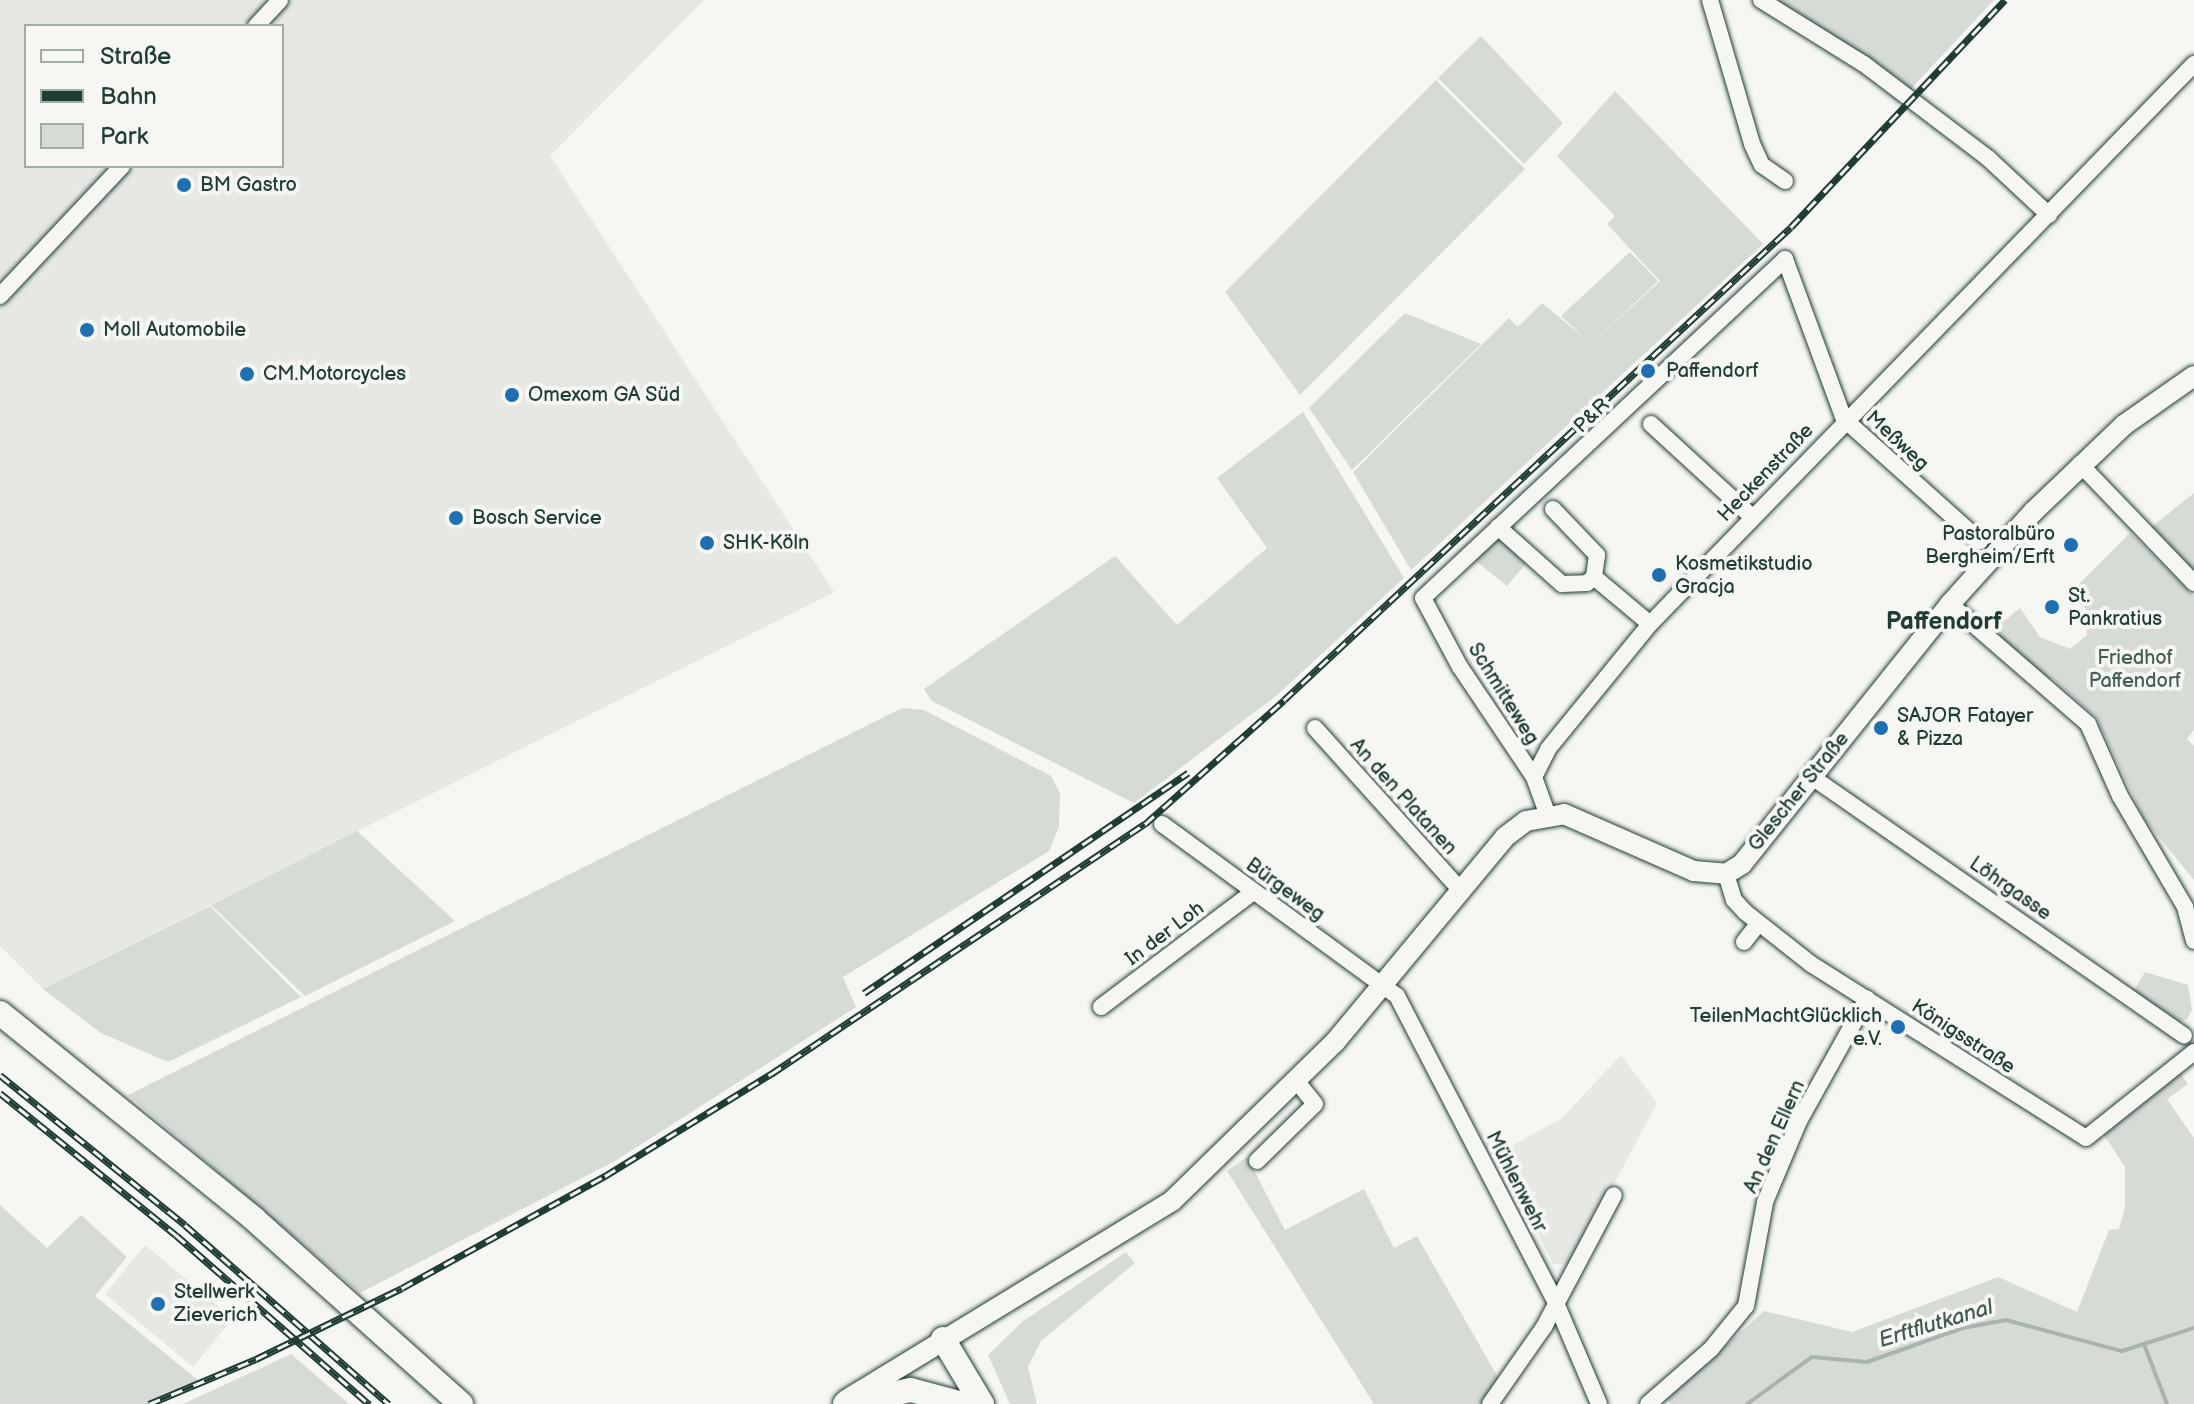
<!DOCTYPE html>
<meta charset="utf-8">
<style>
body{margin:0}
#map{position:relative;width:2194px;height:1404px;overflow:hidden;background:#f6f6f2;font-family:"Balsamiq Sans",sans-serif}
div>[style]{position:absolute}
.built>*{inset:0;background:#e6e8e4}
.green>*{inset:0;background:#d6dbd6}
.stream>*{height:4px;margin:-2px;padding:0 2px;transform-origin:2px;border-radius:2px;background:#aab3ae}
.roads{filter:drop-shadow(0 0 2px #1f3d34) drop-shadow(0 0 2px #1f3d34)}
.minor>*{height:16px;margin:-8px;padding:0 8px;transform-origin:8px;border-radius:8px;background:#f6f6f2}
.tertiary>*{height:20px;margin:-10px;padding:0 10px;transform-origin:10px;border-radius:10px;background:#f6f6f2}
.primary>*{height:24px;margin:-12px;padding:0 12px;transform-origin:12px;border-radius:12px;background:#f6f6f2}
.rail>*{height:7px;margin-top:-3.5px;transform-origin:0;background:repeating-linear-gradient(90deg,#f6f6f2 0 12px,#1f3d34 0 24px);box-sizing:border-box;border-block:2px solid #1f3d34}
.dots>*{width:22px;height:22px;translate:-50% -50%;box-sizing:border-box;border:4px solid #f6f6f2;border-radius:50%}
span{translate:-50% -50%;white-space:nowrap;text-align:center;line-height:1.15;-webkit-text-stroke:8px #f6f6f2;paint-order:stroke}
.poi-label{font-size:20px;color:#1f3d34}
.left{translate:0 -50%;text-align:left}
.right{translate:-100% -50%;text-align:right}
.street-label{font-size:20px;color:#1f3d34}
.park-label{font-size:20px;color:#445d54}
.water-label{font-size:22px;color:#425a52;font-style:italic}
.quarter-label{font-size:24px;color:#1f3d34;font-weight:700}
.legend{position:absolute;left:24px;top:24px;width:260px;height:144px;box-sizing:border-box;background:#f6f6f2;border:2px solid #a0aca6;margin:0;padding:10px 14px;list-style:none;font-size:24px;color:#1f3d34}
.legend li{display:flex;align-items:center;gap:16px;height:40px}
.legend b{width:40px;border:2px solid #a0aca6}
</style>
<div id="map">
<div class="built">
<div style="clip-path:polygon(evenodd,0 0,704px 0,550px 156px,834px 592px,43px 989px,0 946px,0 0,26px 26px,282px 26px,282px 166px,26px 166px,26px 26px)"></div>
<div style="clip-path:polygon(1621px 1055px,1657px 1103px,1571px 1265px,1553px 1264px,1499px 1153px,1562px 1118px)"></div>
<div style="clip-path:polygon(145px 1245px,233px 1318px,193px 1367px,105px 1294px)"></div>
</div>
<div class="green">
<div style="clip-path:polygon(1776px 0,1994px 0,1909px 91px)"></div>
<div style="clip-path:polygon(1481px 36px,1563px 123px,1524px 164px,1438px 78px)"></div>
<div style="clip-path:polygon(1436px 80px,1525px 169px,1300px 395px,1225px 292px)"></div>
<div style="clip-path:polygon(1615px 91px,1763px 244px,1411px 570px,1353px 472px,1509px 318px,1518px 327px,1542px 303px,1588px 341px,1561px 316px,1630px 252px,1658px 281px,1591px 344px,1660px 281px,1607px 224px,1615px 216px,1557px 156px)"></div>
<div style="clip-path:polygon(1405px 313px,1481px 344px,1352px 470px,1309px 408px)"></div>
<div style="clip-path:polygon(1303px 412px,1404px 578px,1276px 696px,1134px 803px,932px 701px,924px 689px,1115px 556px,1177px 625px,1267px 548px,1217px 478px)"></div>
<div style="clip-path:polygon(2194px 493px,2194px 573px,2149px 529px)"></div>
<div style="clip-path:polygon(1499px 531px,1530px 559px,1507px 586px,1471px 557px)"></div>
<div style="clip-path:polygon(2130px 533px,2194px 596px,2194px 730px,2187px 739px,2194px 746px,2194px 880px,2144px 819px,2096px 717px,2053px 679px,2041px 677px,1992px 631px,2020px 608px,2040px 637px,2070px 649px,2087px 635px,2086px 610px,2077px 597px,2079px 584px)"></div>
<div style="clip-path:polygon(902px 708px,924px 710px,1051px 776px,1060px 793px,1059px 827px,1049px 851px,843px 977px,856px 1007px,615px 1161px,360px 1293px,128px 1095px)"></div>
<div style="clip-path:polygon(357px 831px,455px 921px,305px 996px,211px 905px)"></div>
<div style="clip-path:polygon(210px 906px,301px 997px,168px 1062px,101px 1033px,43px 989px)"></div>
<div style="clip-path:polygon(2145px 972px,2188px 985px,2192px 1010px,2187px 1019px,2180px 1022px,2132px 994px)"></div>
<div style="clip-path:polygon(2180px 1073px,2188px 1084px,2167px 1099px,2194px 1138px,2194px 1404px,1671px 1404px,1667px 1399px,1764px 1311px,1852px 1332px,1998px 1277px,2077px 1312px,2109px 1230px,2119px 1229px,2125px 1207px,2125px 1167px,2102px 1132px)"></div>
<div style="clip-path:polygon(1247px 1157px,1285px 1230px,1364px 1189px,1394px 1248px,1417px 1236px,1500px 1381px,1484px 1404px,1374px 1404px,1227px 1171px)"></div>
<div style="clip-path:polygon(0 1205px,47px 1248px,81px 1215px,127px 1257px,95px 1296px,199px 1381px,149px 1404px,0 1404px)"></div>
<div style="clip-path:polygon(1126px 1252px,1135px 1263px,1041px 1341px,1028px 1367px,1037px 1404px,1010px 1404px,988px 1355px,1022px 1322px)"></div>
<div style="clip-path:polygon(291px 1354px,349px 1404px,183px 1404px)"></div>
</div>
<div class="stream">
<div style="left:2145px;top:1347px;width:61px;rotate:68.9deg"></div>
<div style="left:1747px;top:1404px;width:80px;rotate:-35.9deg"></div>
<div style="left:1812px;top:1357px;width:55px;rotate:5.2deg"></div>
<div style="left:1867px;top:1362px;width:102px;rotate:-19.5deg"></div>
<div style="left:1963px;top:1328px;width:44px;rotate:-10.5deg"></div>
<div style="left:2006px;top:1320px;width:120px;rotate:15deg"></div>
<div style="left:2122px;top:1351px;width:76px;rotate:-17.7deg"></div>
</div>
<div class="roads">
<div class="minor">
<div style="left:1710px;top:0;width:150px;rotate:73.7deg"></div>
<div style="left:1752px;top:144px;width:23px;rotate:65deg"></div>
<div style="left:1762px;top:165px;width:28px;rotate:35deg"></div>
<div style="left:1761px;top:0;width:121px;rotate:31.9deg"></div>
<div style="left:1864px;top:64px;width:157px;rotate:37.2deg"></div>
<div style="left:1989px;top:159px;width:82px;rotate:43deg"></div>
<div style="left:256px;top:26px;width:35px;rotate:-47deg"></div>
<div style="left:0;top:296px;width:178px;rotate:-46.8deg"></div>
<div style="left:1651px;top:424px;width:136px;rotate:42.6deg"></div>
<div style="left:2080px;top:464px;width:165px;rotate:46.2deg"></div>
<div style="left:1553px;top:509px;width:64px;rotate:46.3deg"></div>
<div style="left:1597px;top:555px;width:22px;rotate:98deg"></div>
<div style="left:1498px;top:527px;width:86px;rotate:41.7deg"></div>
<div style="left:1562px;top:584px;width:25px;rotate:-2deg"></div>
<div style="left:1587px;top:583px;width:9px;rotate:-41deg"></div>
<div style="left:1594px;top:577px;width:73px;rotate:40deg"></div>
<div style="left:1950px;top:604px;width:183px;rotate:41deg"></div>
<div style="left:2088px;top:724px;width:79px;rotate:66deg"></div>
<div style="left:2120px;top:796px;width:129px;rotate:59.6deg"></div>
<div style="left:2185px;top:907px;width:35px;rotate:75deg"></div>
<div style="left:1315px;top:728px;width:220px;rotate:48.1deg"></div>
<div style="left:1534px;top:777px;width:31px;rotate:-63deg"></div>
<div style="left:1548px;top:749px;width:161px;rotate:-50.8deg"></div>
<div style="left:1650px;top:624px;width:781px;rotate:-45.83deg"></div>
<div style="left:1812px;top:777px;width:453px;rotate:34.8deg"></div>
<div style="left:1547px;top:813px;width:38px;rotate:-110deg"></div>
<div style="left:1534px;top:777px;width:133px;rotate:-123.9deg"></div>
<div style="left:1460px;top:667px;width:78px;rotate:-118.2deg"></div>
<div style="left:1423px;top:598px;width:496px;rotate:-43.1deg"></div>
<div style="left:1785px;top:259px;width:171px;rotate:69.8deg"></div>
<div style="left:1844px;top:419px;width:183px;rotate:41.9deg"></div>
<div style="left:1162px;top:824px;width:291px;rotate:36.2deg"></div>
<div style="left:1397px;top:996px;width:346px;rotate:62.6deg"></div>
<div style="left:1556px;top:1303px;width:110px;rotate:66.9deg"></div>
<div style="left:1726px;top:874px;width:27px;rotate:73deg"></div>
<div style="left:1734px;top:900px;width:16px;rotate:47deg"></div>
<div style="left:1745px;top:912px;width:84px;rotate:38.2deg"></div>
<div style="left:1811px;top:964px;width:325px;rotate:32.3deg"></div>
<div style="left:2086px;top:1138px;width:138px;rotate:-38.5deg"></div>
<div style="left:1744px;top:942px;width:23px;rotate:-52deg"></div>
<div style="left:1101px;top:1007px;width:191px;rotate:-37.1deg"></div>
<div style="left:1257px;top:1161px;width:81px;rotate:-44.5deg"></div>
<div style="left:1315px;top:1104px;width:28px;rotate:-129deg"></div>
<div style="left:1490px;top:1404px;width:94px;rotate:-55deg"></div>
<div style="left:1544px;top:1327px;width:149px;rotate:-62.1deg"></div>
<div style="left:1648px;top:1404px;width:84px;rotate:-41.1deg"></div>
<div style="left:1711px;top:1349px;width:55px;rotate:-50.9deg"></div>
<div style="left:1746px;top:1306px;width:106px;rotate:-79.6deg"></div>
<div style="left:1765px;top:1202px;width:88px;rotate:-67.2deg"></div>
<div style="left:1799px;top:1121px;width:140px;rotate:-60.9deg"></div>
</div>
<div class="tertiary">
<div style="left:846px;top:1400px;width:382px;rotate:-31.4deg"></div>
<div style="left:1172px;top:1201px;width:228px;rotate:-44.3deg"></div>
<div style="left:1335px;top:1042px;width:266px;rotate:-50.3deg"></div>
<div style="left:1505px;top:837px;width:26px;rotate:-37deg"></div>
<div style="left:1526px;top:821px;width:39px;rotate:-10deg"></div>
<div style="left:1564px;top:814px;width:142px;rotate:23.7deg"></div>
<div style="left:1694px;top:871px;width:32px;rotate:5deg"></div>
<div style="left:1726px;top:874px;width:19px;rotate:-32deg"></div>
<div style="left:1742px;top:864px;width:333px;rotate:-51.3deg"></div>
<div style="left:1950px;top:604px;width:124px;rotate:-47.9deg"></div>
<div style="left:2033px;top:512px;width:126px;rotate:-43.7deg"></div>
<div style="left:2124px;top:425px;width:85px;rotate:-35deg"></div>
</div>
<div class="primary">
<div style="left:0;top:1013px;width:327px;rotate:39deg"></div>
<div style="left:254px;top:1219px;width:278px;rotate:41.8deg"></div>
<div style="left:943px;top:1339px;width:76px;rotate:59deg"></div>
<div style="left:845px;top:1404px;width:67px;rotate:-12deg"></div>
<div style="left:911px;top:1390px;width:54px;rotate:15.1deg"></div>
</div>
</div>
<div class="rail">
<div style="left:864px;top:993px;width:392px;rotate:-34.2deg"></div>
<div style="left:0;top:1075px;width:238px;rotate:39deg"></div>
<div style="left:185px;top:1225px;width:271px;rotate:41.3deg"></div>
<div style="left:0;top:1093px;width:226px;rotate:38.9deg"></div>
<div style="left:176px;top:1235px;width:257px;rotate:41.2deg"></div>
<div style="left:149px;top:1404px;width:116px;rotate:-22.8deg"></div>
<div style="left:256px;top:1359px;width:162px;rotate:-25.9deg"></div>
<div style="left:402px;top:1288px;width:232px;rotate:-28.9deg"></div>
<div style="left:605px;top:1176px;width:195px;rotate:-31.6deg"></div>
<div style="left:771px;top:1074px;width:450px;rotate:-33.8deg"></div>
<div style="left:1145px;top:824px;width:186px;rotate:-41.7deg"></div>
<div style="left:1284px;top:700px;width:693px;rotate:-43.01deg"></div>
<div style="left:1791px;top:227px;width:312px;rotate:-46.7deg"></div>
</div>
<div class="dots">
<div style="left:184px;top:185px;background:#1f6fb2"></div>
<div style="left:87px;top:330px;background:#1f6fb2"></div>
<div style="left:1648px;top:371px;background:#1f6fb2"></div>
<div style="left:247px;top:374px;background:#1f6fb2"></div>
<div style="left:512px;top:395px;background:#1f6fb2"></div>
<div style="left:456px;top:518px;background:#1f6fb2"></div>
<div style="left:707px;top:543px;background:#1f6fb2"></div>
<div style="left:2071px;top:545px;background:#1f6fb2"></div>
<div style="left:1659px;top:575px;background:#1f6fb2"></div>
<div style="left:2052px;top:607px;background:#1f6fb2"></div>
<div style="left:1881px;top:728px;background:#1f6fb2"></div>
<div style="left:1898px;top:1027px;background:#1f6fb2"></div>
<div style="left:158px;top:1304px;background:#1f6fb2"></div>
</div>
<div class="poi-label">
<span class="left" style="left:200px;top:185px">BM Gastro</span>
<span class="left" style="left:103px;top:330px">Moll Automobile</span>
<span class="left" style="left:1666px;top:371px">Paffendorf</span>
<span class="left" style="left:263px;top:374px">CM.Motorcycles</span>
<span class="left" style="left:528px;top:395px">Omexom GA Süd</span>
<span class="left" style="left:472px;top:518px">Bosch Service</span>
<span class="right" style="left:2055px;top:546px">Pastoralbüro<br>Bergheim/Erft</span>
<span class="left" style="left:723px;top:543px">SHK-Köln</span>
<span class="left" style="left:1675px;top:576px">Kosmetikstudio<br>Gracja</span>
<span class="left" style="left:2068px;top:608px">St.<br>Pankratius</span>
<span class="left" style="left:1897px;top:728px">SAJOR Fatayer<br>&amp; Pizza</span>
<span class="right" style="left:1882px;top:1028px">TeilenMachtGlücklich<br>e.V.</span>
<span class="left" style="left:174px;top:1304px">Stellwerk<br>Zieverich</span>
</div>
<div class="street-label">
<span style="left:1592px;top:416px;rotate:-44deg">P&amp;R</span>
<span style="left:1897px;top:441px;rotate:43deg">Meßweg</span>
<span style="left:1766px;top:473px;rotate:-46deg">Heckenstraße</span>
<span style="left:1503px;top:694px;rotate:58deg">Schmitteweg</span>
<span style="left:1799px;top:792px;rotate:-51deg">Glescher Straße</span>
<span style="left:1403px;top:797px;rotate:48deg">An den Platanen</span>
<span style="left:2010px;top:889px;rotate:35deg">Löhrgasse</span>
<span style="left:1285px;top:890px;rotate:36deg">Bürgeweg</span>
<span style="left:1165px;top:934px;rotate:-37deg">In der Loh</span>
<span style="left:1963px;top:1037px;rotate:33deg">Königsstraße</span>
<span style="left:1775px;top:1137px;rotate:-66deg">An den Ellern</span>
<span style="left:1516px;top:1182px;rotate:63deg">Mühlenwehr</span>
</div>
<div class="park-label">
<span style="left:2135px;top:670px">Friedhof<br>Paffendorf</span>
</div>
<div class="water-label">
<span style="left:1936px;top:1324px;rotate:-17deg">Erftflutkanal</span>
</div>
<div class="quarter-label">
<span style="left:1944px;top:622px">Paffendorf</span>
</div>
<ul class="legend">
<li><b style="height:10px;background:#f6f6f2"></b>Straße</li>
<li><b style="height:10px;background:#1f3d34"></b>Bahn</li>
<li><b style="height:22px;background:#d6dbd6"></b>Park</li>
</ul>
</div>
